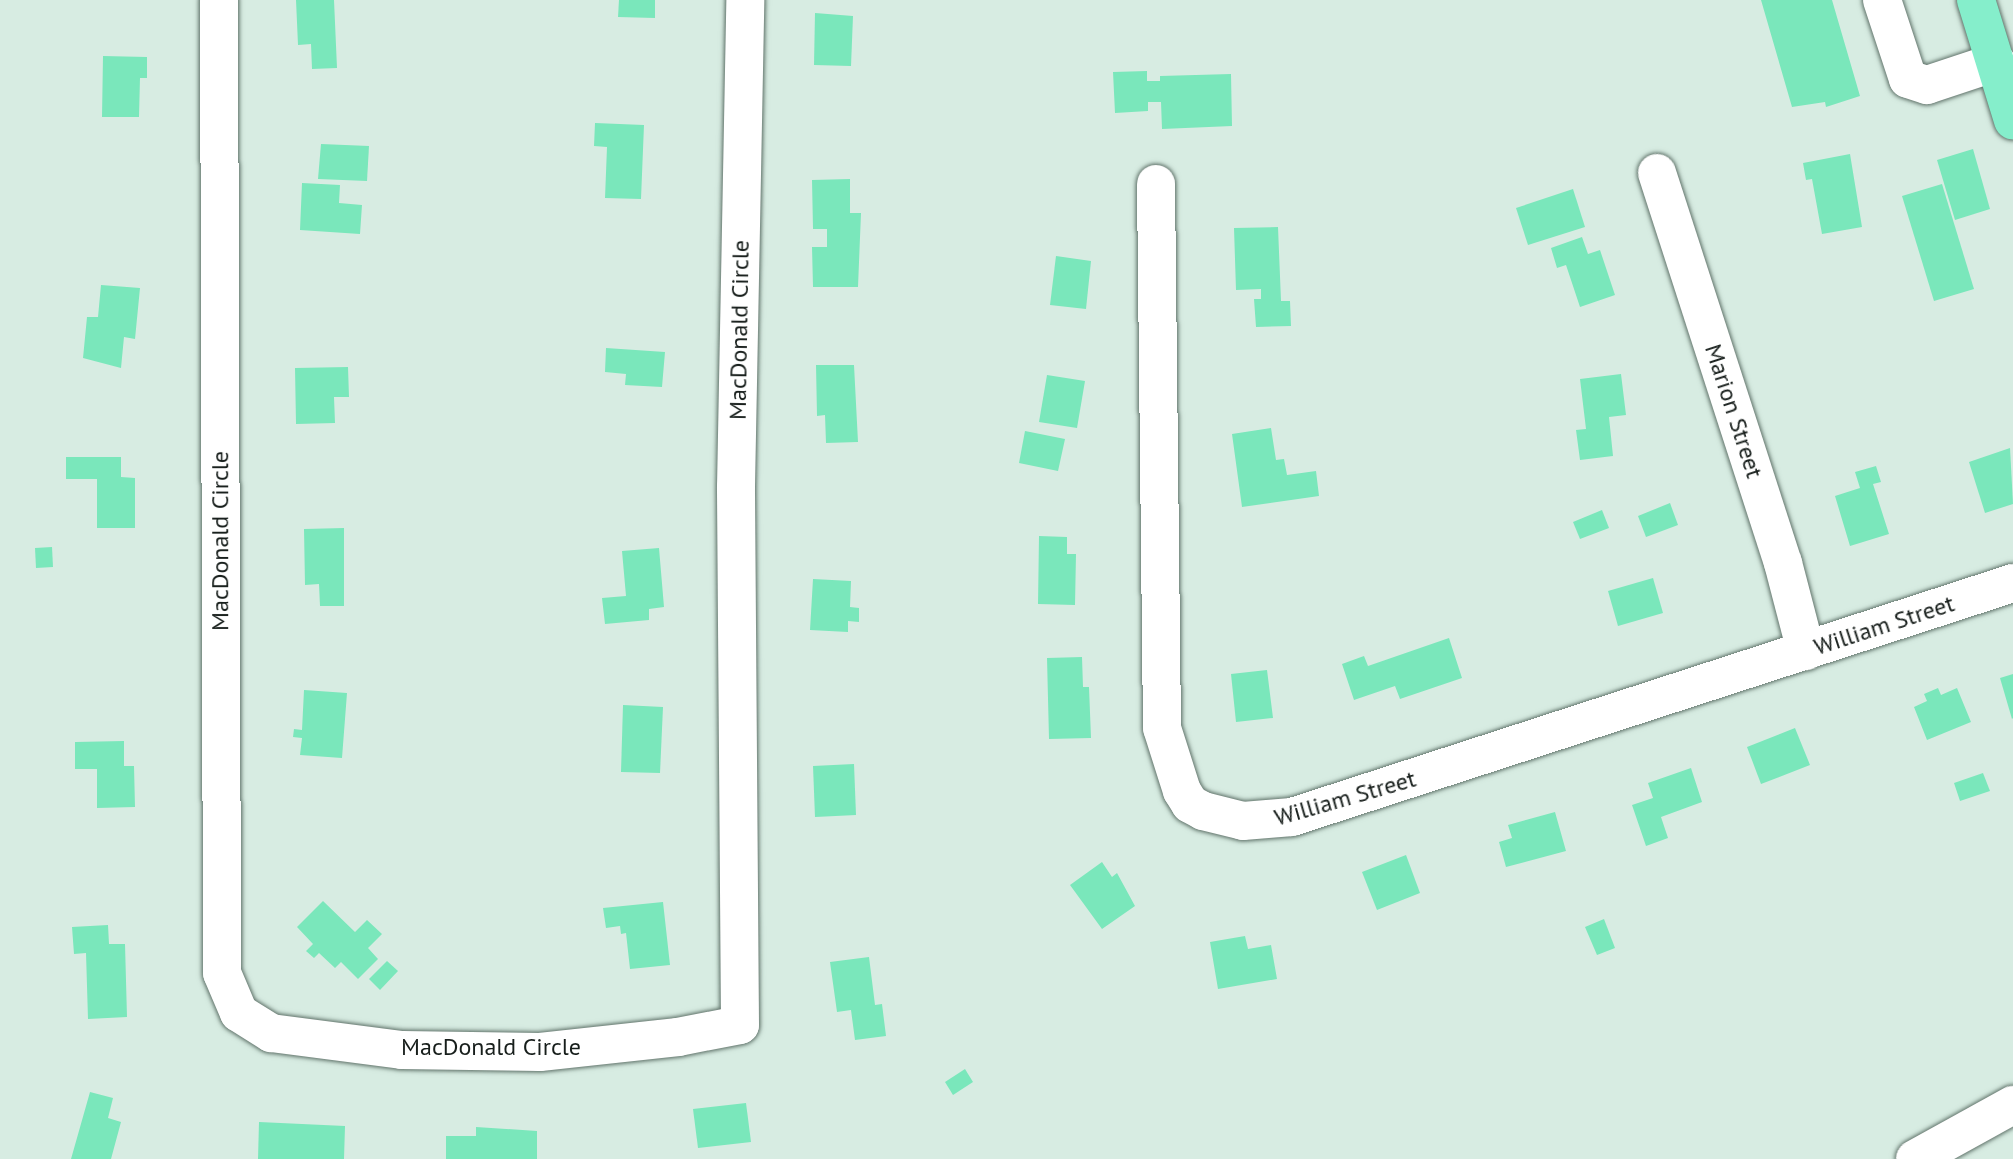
<!DOCTYPE html>
<style>
body{margin:0}
#map{position:relative;width:2013px;height:1159px;overflow:hidden;background:#d7ece2;font-family:"PT Sans",sans-serif}
div>[style]{position:absolute}
.building>*{inset:0;background:#7ae7bb}
.roads{filter:drop-shadow(0 0 2px #61746b) drop-shadow(0 0 2px #61746b)}
.minor>*{height:38px;margin:-19px;padding:0 19px;transform-origin:19px;border-radius:19px;background:#fff}
.major>*{height:38px;margin:-19px;padding:0 19px;transform-origin:19px;border-radius:19px;background:#85eecb}
span{translate:-50% -50%;white-space:nowrap;text-align:center;line-height:1.15;-webkit-text-stroke:7px #fff;paint-order:stroke}
.street-label{font-size:24px;color:#171e1b}
</style>
<div id="map">
<div class="building">
<div style="clip-path:polygon(296px 0,334px 0,337px 68px,312px 69px,311px 44px,298px 45px)"></div>
<div style="clip-path:polygon(619px 0,655px 0,655px 18px,618px 17px)"></div>
<div style="clip-path:polygon(1761px 0,1832px 0,1860px 96px,1826px 107px,1825px 102px,1792px 107px)"></div>
<div style="clip-path:polygon(815px 13px,853px 16px,851px 66px,814px 65px)"></div>
<div style="clip-path:polygon(103px 56px,147px 57px,147px 78px,140px 78px,139px 117px,102px 117px)"></div>
<div style="clip-path:polygon(1147px 71px,1147px 81px,1160px 81px,1160px 76px,1231px 74px,1232px 126px,1162px 129px,1161px 102px,1148px 102px,1148px 111px,1115px 113px,1113px 72px)"></div>
<div style="clip-path:polygon(595px 123px,644px 125px,641px 199px,605px 198px,607px 147px,594px 146px)"></div>
<div style="clip-path:polygon(321px 144px,369px 146px,367px 181px,318px 179px)"></div>
<div style="clip-path:polygon(1973px 149px,1990px 209px,1955px 220px,1937px 160px)"></div>
<div style="clip-path:polygon(1850px 154px,1862px 227px,1822px 234px,1812px 179px,1806px 180px,1803px 163px)"></div>
<div style="clip-path:polygon(850px 179px,850px 213px,861px 213px,858px 287px,813px 287px,812px 247px,827px 247px,827px 229px,813px 229px,812px 180px)"></div>
<div style="clip-path:polygon(302px 183px,340px 185px,339px 203px,362px 205px,360px 234px,300px 230px)"></div>
<div style="clip-path:polygon(1942px 184px,1974px 289px,1934px 301px,1902px 196px)"></div>
<div style="clip-path:polygon(1573px 189px,1585px 227px,1528px 245px,1516px 208px)"></div>
<div style="clip-path:polygon(1278px 227px,1281px 301px,1290px 301px,1291px 326px,1256px 327px,1254px 299px,1261px 299px,1261px 289px,1236px 290px,1234px 228px)"></div>
<div style="clip-path:polygon(1582px 237px,1588px 254px,1600px 250px,1615px 295px,1580px 307px,1566px 265px,1557px 268px,1551px 248px)"></div>
<div style="clip-path:polygon(1056px 256px,1091px 261px,1086px 309px,1050px 305px)"></div>
<div style="clip-path:polygon(101px 285px,140px 288px,135px 339px,124px 337px,121px 368px,83px 358px,87px 317px,98px 317px)"></div>
<div style="clip-path:polygon(606px 348px,665px 352px,662px 387px,625px 385px,626px 374px,605px 372px)"></div>
<div style="clip-path:polygon(816px 365px,854px 365px,858px 442px,826px 443px,825px 415px,817px 416px)"></div>
<div style="clip-path:polygon(348px 367px,349px 397px,334px 397px,335px 423px,296px 424px,295px 368px)"></div>
<div style="clip-path:polygon(1621px 374px,1626px 415px,1609px 417px,1613px 456px,1580px 460px,1576px 430px,1586px 429px,1580px 379px)"></div>
<div style="clip-path:polygon(1047px 375px,1085px 381px,1077px 428px,1039px 422px)"></div>
<div style="clip-path:polygon(1271px 428px,1276px 460px,1284px 459px,1287px 475px,1316px 471px,1319px 496px,1242px 507px,1232px 434px)"></div>
<div style="clip-path:polygon(1025px 431px,1065px 439px,1058px 471px,1019px 463px)"></div>
<div style="clip-path:polygon(2010px 448px,2013px 504px,1985px 513px,1969px 462px)"></div>
<div style="clip-path:polygon(66px 457px,121px 457px,121px 477px,135px 478px,135px 528px,97px 528px,97px 479px,66px 479px)"></div>
<div style="clip-path:polygon(1876px 466px,1881px 482px,1873px 484px,1889px 534px,1850px 546px,1835px 496px,1860px 488px,1855px 472px)"></div>
<div style="clip-path:polygon(1670px 503px,1678px 525px,1646px 537px,1638px 516px)"></div>
<div style="clip-path:polygon(1602px 510px,1609px 528px,1580px 539px,1573px 522px)"></div>
<div style="clip-path:polygon(344px 528px,344px 606px,320px 606px,319px 584px,305px 585px,304px 529px)"></div>
<div style="clip-path:polygon(1039px 536px,1067px 537px,1067px 554px,1076px 554px,1075px 605px,1038px 604px)"></div>
<div style="clip-path:polygon(52px 547px,53px 567px,36px 568px,35px 548px)"></div>
<div style="clip-path:polygon(659px 548px,664px 607px,649px 609px,649px 620px,605px 624px,602px 598px,626px 596px,622px 551px)"></div>
<div style="clip-path:polygon(1653px 578px,1663px 613px,1618px 626px,1608px 591px)"></div>
<div style="clip-path:polygon(813px 579px,851px 581px,850px 607px,859px 608px,859px 622px,848px 621px,848px 632px,810px 630px)"></div>
<div style="clip-path:polygon(1449px 638px,1462px 678px,1400px 699px,1395px 686px,1354px 700px,1342px 664px,1364px 656px,1368px 666px)"></div>
<div style="clip-path:polygon(1082px 657px,1083px 687px,1089px 687px,1091px 738px,1049px 739px,1047px 658px)"></div>
<div style="clip-path:polygon(1267px 670px,1273px 718px,1236px 722px,1231px 674px)"></div>
<div style="clip-path:polygon(2013px 674px,2013px 718px,2012px 719px,2000px 678px)"></div>
<div style="clip-path:polygon(1938px 688px,1941px 695px,1957px 688px,1971px 722px,1927px 740px,1914px 707px,1927px 701px,1924px 694px)"></div>
<div style="clip-path:polygon(304px 690px,347px 693px,342px 758px,300px 755px,302px 738px,293px 737px,294px 729px,302px 730px)"></div>
<div style="clip-path:polygon(623px 705px,663px 707px,660px 773px,621px 772px)"></div>
<div style="clip-path:polygon(1795px 728px,1810px 765px,1761px 784px,1747px 747px)"></div>
<div style="clip-path:polygon(124px 741px,124px 766px,134px 766px,135px 807px,97px 808px,97px 769px,75px 769px,75px 742px)"></div>
<div style="clip-path:polygon(854px 764px,856px 815px,815px 817px,813px 766px)"></div>
<div style="clip-path:polygon(1691px 768px,1702px 802px,1661px 817px,1668px 838px,1646px 846px,1632px 805px,1653px 798px,1648px 783px)"></div>
<div style="clip-path:polygon(1983px 773px,1990px 791px,1960px 801px,1954px 783px)"></div>
<div style="clip-path:polygon(1555px 812px,1566px 851px,1506px 867px,1499px 842px,1512px 838px,1508px 825px)"></div>
<div style="clip-path:polygon(1406px 855px,1420px 893px,1377px 910px,1362px 872px)"></div>
<div style="clip-path:polygon(1102px 862px,1112px 877px,1117px 873px,1135px 906px,1102px 929px,1070px 885px)"></div>
<div style="clip-path:polygon(323px 901px,355px 932px,367px 920px,382px 934px,368px 948px,378px 959px,358px 979px,341px 962px,335px 968px,319px 953px,314px 958px,306px 951px,313px 944px,297px 927px)"></div>
<div style="clip-path:polygon(663px 902px,670px 965px,630px 969px,626px 933px,621px 934px,620px 926px,606px 928px,603px 908px)"></div>
<div style="clip-path:polygon(1604px 919px,1615px 948px,1597px 955px,1585px 927px)"></div>
<div style="clip-path:polygon(108px 925px,109px 944px,125px 944px,127px 1017px,88px 1019px,86px 953px,74px 954px,72px 927px)"></div>
<div style="clip-path:polygon(1245px 936px,1248px 949px,1271px 945px,1277px 979px,1218px 989px,1210px 942px)"></div>
<div style="clip-path:polygon(869px 957px,875px 1005px,882px 1004px,886px 1036px,855px 1040px,851px 1010px,837px 1012px,830px 962px)"></div>
<div style="clip-path:polygon(387px 961px,398px 971px,380px 990px,369px 979px)"></div>
<div style="clip-path:polygon(965px 1069px,973px 1082px,953px 1095px,945px 1082px)"></div>
<div style="clip-path:polygon(90px 1092px,113px 1098px,108px 1118px,121px 1122px,111px 1159px,71px 1159px)"></div>
<div style="clip-path:polygon(746px 1103px,751px 1142px,698px 1148px,693px 1109px)"></div>
<div style="clip-path:polygon(259px 1122px,345px 1126px,344px 1159px,258px 1159px)"></div>
<div style="clip-path:polygon(476px 1127px,537px 1131px,537px 1159px,446px 1159px,446px 1136px,476px 1136px)"></div>
</div>
<div class="roads">
<div class="minor">
<div style="left:219px;top:0;width:973px;rotate:89.82deg"></div>
<div style="left:222px;top:973px;width:43px;rotate:67deg"></div>
<div style="left:239px;top:1013px;width:38px;rotate:32deg"></div>
<div style="left:271px;top:1033px;width:132px;rotate:7.4deg"></div>
<div style="left:402px;top:1050px;width:138px;rotate:0.8deg"></div>
<div style="left:540px;top:1052px;width:139px;rotate:-6.2deg"></div>
<div style="left:678px;top:1037px;width:63px;rotate:-11deg"></div>
<div style="left:740px;top:1025px;width:538px;rotate:-90.43deg"></div>
<div style="left:736px;top:487px;width:487px;rotate:-88.9deg"></div>
<div style="left:1882px;top:0;width:83px;rotate:71.8deg"></div>
<div style="left:1908px;top:79px;width:20px;rotate:18deg"></div>
<div style="left:1927px;top:85px;width:73px;rotate:-18.4deg"></div>
<div style="left:1657px;top:173px;width:410px;rotate:72.1deg"></div>
<div style="left:1783px;top:563px;width:91px;rotate:75.4deg"></div>
<div style="left:1156px;top:184px;width:544px;rotate:89.37deg"></div>
<div style="left:1162px;top:728px;width:66px;rotate:72.4deg"></div>
<div style="left:1182px;top:791px;width:15px;rotate:58deg"></div>
<div style="left:1190px;top:804px;width:15px;rotate:28deg"></div>
<div style="left:1203px;top:811px;width:41px;rotate:14deg"></div>
<div style="left:1243px;top:821px;width:49px;rotate:-4.7deg"></div>
<div style="left:1292px;top:817px;width:758px;rotate:-17.98deg"></div>
<div style="left:1915px;top:1159px;width:112px;rotate:-28.9deg"></div>
</div>
<div class="major">
<div style="left:1976px;top:0;width:126px;rotate:72.9deg"></div>
</div>
</div>
<div class="street-label">
<span style="left:739px;top:330px;rotate:-89deg">MacDonald Circle</span>
<span style="left:1734px;top:411px;rotate:72deg">Marion Street</span>
<span style="left:220px;top:541px;rotate:-90deg">MacDonald Circle</span>
<span style="left:1884px;top:625px;rotate:-18deg">William Street</span>
<span style="left:1345px;top:798px;rotate:-16deg">William Street</span>
<span style="left:491px;top:1047px">MacDonald Circle</span>
</div>
</div>
